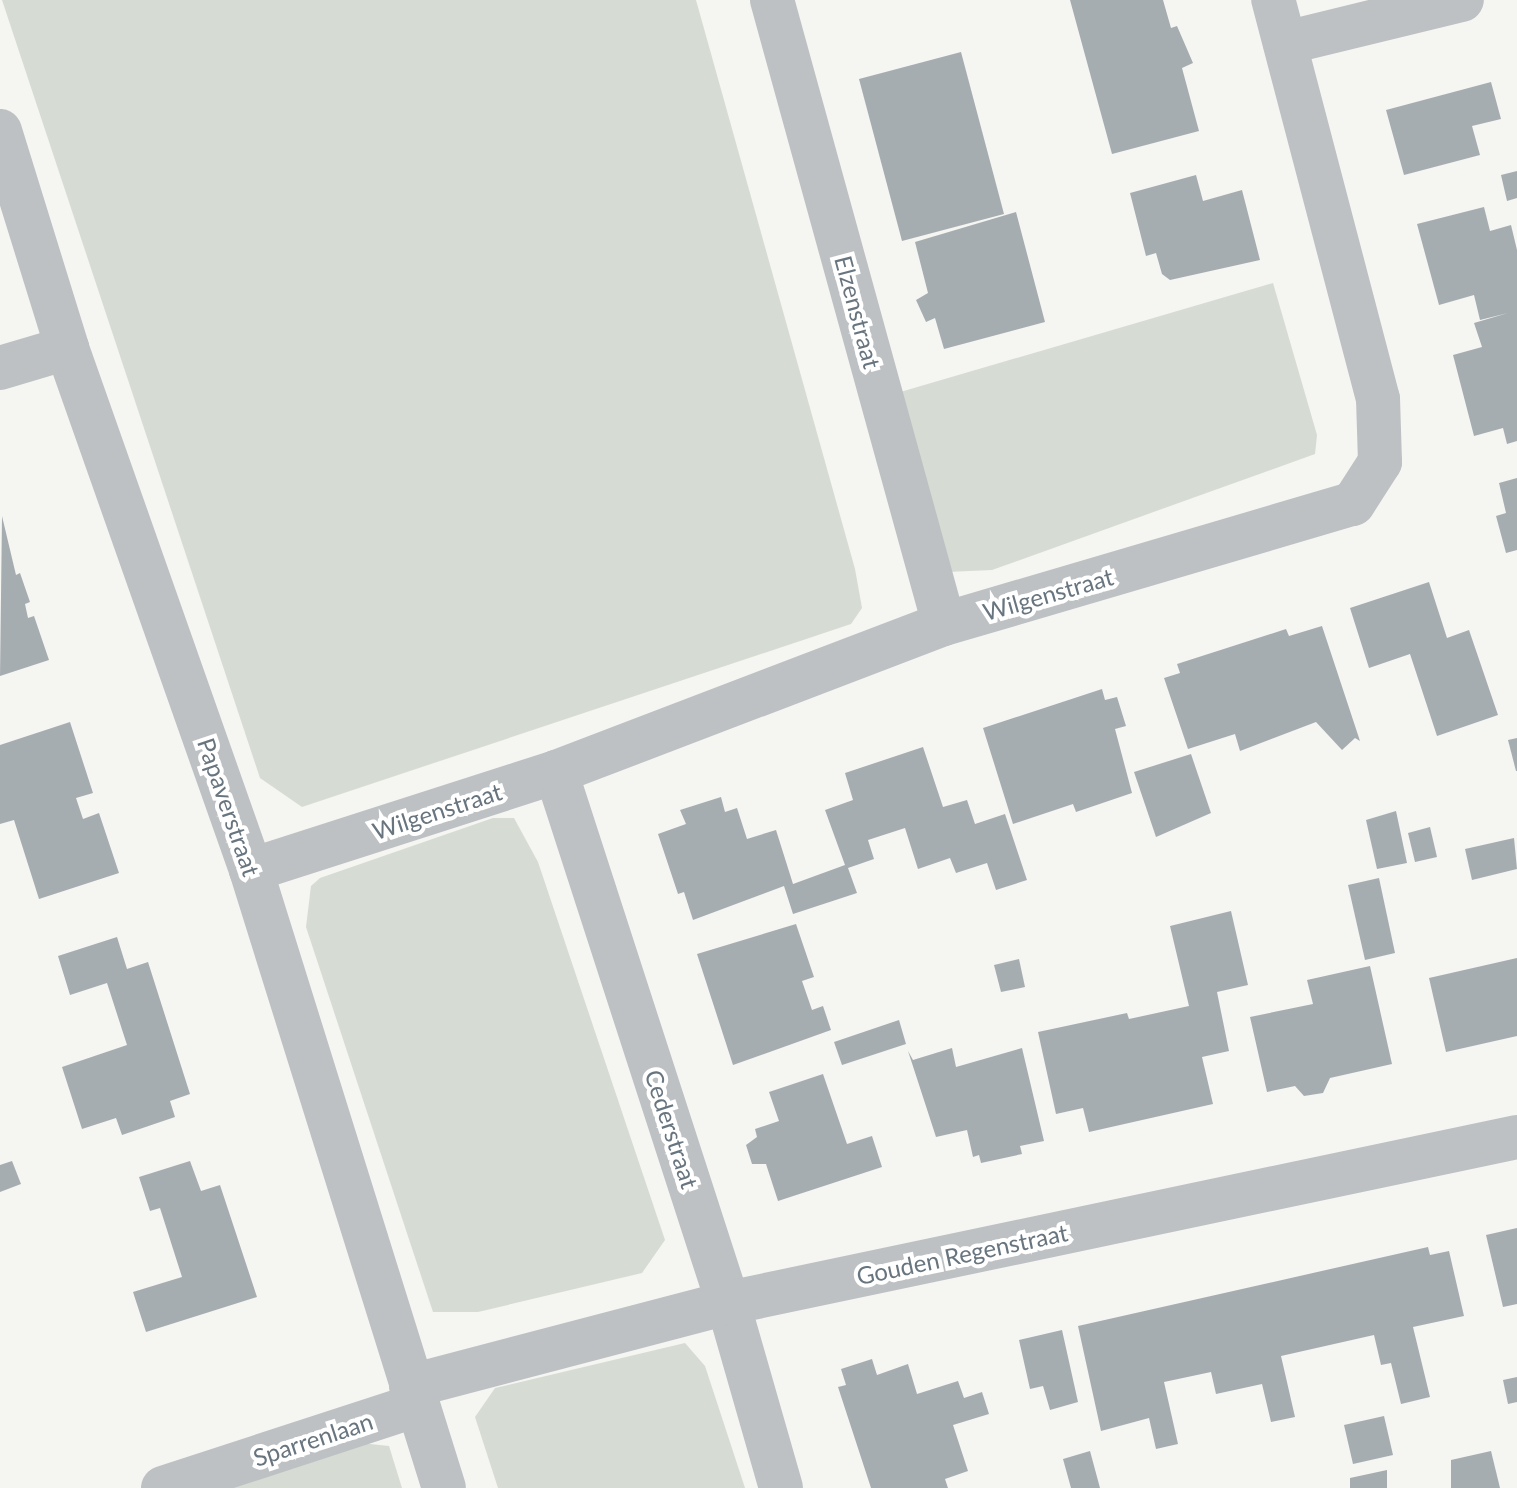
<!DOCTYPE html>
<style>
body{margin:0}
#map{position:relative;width:1517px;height:1488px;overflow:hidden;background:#f5f5f2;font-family:Lato,sans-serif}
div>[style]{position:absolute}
.green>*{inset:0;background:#d6dbd4}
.building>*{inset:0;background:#a6adb1}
.minor>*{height:44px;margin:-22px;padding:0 22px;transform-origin:22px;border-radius:22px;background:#bdc1c3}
span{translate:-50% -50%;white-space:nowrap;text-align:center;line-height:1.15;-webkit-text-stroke:8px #fff;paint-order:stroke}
.street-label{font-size:24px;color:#68757f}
</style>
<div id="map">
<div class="green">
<div style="clip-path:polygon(2px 0,696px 0,855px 569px,862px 608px,851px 624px,302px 807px,260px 778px)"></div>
<div style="clip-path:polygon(1273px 283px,1317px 435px,1315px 454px,992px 570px,947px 572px,897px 393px)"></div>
<div style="clip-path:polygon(493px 818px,514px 818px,538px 862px,665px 1240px,642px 1273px,478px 1312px,433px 1312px,306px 927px,311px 886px,320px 878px)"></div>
<div style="clip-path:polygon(685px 1343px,705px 1366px,745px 1488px,498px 1488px,475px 1417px,495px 1388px)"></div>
<div style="clip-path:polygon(351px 1442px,389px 1446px,402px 1488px,205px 1488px)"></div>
</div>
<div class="building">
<div style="clip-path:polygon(1070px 0,1163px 0,1171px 28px,1177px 26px,1193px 63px,1182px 68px,1199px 131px,1112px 154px)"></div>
<div style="clip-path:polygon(961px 52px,1004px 214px,902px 241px,859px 79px)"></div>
<div style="clip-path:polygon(1491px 82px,1501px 119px,1472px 126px,1480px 155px,1404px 175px,1386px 110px)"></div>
<div style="clip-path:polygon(1517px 171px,1517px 198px,1507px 201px,1501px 175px)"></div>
<div style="clip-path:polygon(1196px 175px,1203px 201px,1242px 190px,1260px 260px,1170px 280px,1162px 274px,1156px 253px,1146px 256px,1130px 193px)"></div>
<div style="clip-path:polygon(1484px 207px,1490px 231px,1511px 225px,1517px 250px,1517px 441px,1507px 444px,1503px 428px,1474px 436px,1453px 355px,1482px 347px,1474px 323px,1508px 313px,1480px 320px,1474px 295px,1439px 305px,1417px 224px)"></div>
<div style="clip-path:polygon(1016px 212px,1045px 322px,944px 349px,935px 318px,926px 322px,916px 300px,928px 293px,915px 242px)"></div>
<div style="clip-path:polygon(1517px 478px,1517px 550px,1506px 553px,1496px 516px,1506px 513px,1499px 483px)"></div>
<div style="clip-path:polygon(2px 516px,16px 575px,20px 573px,30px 602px,25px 604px,28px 618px,34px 616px,49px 660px,0 676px)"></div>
<div style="clip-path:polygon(1429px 582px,1447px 638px,1469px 630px,1498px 715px,1437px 736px,1410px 654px,1369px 668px,1350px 608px)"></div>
<div style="clip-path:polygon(1322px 626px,1360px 741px,1355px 738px,1342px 750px,1316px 722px,1240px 751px,1235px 734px,1188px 749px,1164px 678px,1180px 673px,1177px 664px,1286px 629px,1289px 636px)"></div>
<div style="clip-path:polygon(1102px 689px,1105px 700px,1117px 697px,1126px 726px,1115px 729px,1132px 793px,1076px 812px,1073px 804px,1013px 824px,983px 728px)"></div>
<div style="clip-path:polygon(70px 722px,93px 793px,76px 798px,83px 819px,99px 813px,119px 873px,39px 899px,14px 820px,0 824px,0 745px)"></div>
<div style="clip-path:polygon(1517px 738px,1517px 771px,1516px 771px,1508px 740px)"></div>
<div style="clip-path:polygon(923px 747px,943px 807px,967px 800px,975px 824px,1005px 814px,1027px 880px,996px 890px,987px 863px,956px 873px,950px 858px,918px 869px,905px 828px,868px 840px,874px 859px,848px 868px,857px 893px,793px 914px,784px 886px,693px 920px,684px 892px,678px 894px,658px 834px,686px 824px,680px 810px,721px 797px,725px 812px,737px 808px,747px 839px,776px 830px,793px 884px,845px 865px,825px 810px,853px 800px,845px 773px)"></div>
<div style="clip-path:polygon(1191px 754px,1211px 813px,1156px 837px,1134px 772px)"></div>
<div style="clip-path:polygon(1396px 811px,1407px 863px,1377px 869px,1366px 820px)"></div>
<div style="clip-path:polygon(1430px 827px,1437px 857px,1415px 862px,1408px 833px)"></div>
<div style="clip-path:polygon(1514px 838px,1517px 869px,1472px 880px,1465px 849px)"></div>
<div style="clip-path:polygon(1379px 878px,1395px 953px,1365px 960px,1348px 885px)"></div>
<div style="clip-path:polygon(1231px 911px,1248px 985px,1217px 992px,1229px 1051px,1202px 1057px,1213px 1104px,1089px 1132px,1083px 1108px,1056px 1114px,1038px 1032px,1127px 1013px,1129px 1019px,1189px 1006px,1170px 926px)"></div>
<div style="clip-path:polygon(796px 924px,814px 977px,802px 981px,812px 1010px,823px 1006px,831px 1030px,733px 1065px,697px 954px)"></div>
<div style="clip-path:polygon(117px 937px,127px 969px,148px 962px,190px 1094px,170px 1101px,175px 1117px,122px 1135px,116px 1118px,82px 1129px,62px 1067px,127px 1045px,107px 983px,70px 995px,58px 956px)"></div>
<div style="clip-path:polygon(1517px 958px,1517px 1036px,1446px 1052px,1429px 978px)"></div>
<div style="clip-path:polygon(1019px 959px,1025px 987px,1001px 992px,994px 965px)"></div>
<div style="clip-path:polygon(1370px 966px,1392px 1064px,1330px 1078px,1323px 1093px,1304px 1096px,1295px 1086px,1267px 1092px,1250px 1017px,1313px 1004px,1307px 980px)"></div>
<div style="clip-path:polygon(899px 1020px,906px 1044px,842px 1065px,834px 1042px)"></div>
<div style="clip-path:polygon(952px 1048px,956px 1067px,1022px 1048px,1044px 1141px,1020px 1146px,1022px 1154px,981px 1163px,979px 1155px,973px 1157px,967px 1130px,936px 1137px,908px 1051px,913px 1060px)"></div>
<div style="clip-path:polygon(823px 1074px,847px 1144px,872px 1136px,882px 1167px,778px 1201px,766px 1164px,752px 1164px,746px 1145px,757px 1137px,755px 1129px,779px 1121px,769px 1092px)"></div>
<div style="clip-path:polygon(12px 1161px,21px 1184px,0 1192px,0 1165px)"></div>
<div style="clip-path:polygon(190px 1161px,201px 1191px,220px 1185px,257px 1297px,146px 1332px,133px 1292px,182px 1277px,160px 1208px,150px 1211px,139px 1177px)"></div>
<div style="clip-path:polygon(1517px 1228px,1517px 1304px,1503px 1307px,1486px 1235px)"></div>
<div style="clip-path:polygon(1428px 1247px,1430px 1255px,1449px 1251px,1464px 1316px,1413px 1327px,1430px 1397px,1401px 1404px,1391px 1363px,1381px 1365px,1374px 1335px,1281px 1356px,1295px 1417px,1271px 1422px,1262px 1384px,1216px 1394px,1211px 1372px,1164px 1382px,1178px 1444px,1156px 1449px,1149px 1418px,1101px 1431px,1078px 1326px)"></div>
<div style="clip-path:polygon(1062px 1330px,1078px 1402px,1050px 1410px,1043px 1386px,1030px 1389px,1019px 1340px)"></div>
<div style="clip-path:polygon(872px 1359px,877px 1375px,908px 1364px,917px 1394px,958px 1381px,964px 1398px,982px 1392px,989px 1414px,953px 1425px,968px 1471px,945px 1479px,948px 1488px,871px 1488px,838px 1387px,846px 1385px,841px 1369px)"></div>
<div style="clip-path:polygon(1517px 1377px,1517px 1402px,1508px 1404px,1503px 1380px)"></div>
<div style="clip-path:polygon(1384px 1416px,1393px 1455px,1353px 1464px,1344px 1425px)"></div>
<div style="clip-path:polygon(1090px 1451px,1100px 1488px,1071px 1488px,1063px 1459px)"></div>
<div style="clip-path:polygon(1491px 1451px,1500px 1488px,1451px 1488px,1451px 1460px)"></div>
<div style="clip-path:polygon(1387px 1470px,1387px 1488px,1350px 1488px,1350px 1478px)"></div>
</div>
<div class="minor">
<div style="left:772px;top:0;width:647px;rotate:74.59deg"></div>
<div style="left:1285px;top:43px;width:182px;rotate:-13.7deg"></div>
<div style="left:0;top:131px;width:227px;rotate:72.8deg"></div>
<div style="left:67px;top:348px;width:553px;rotate:70.58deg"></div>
<div style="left:251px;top:870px;width:647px;rotate:72.66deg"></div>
<div style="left:0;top:368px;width:70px;rotate:-16.6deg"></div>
<div style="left:556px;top:772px;width:558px;rotate:72.05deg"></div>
<div style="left:728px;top:1303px;width:192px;rotate:74deg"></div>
<div style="left:251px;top:870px;width:320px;rotate:-17.8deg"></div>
<div style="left:556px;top:772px;width:415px;rotate:-20.9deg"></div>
<div style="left:944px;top:624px;width:426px;rotate:-16.4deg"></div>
<div style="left:1353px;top:504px;width:50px;rotate:-57.3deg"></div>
<div style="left:1380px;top:462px;width:63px;rotate:-91.8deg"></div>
<div style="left:1378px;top:399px;width:413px;rotate:-104.7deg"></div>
<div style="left:411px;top:1386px;width:328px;rotate:-14.7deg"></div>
<div style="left:728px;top:1303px;width:806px;rotate:-11.88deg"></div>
<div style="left:163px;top:1488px;width:267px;rotate:-18.1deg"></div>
</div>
<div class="street-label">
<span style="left:858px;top:312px;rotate:75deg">Elzenstraat</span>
<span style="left:1048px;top:594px;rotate:-16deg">Wilgenstraat</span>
<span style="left:229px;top:807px;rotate:71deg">Papaverstraat</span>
<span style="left:437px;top:811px;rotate:-18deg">Wilgenstraat</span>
<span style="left:672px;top:1129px;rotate:72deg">Cederstraat</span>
<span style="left:962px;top:1254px;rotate:-12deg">Gouden Regenstraat</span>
<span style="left:313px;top:1439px;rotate:-18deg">Sparrenlaan</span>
</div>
</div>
